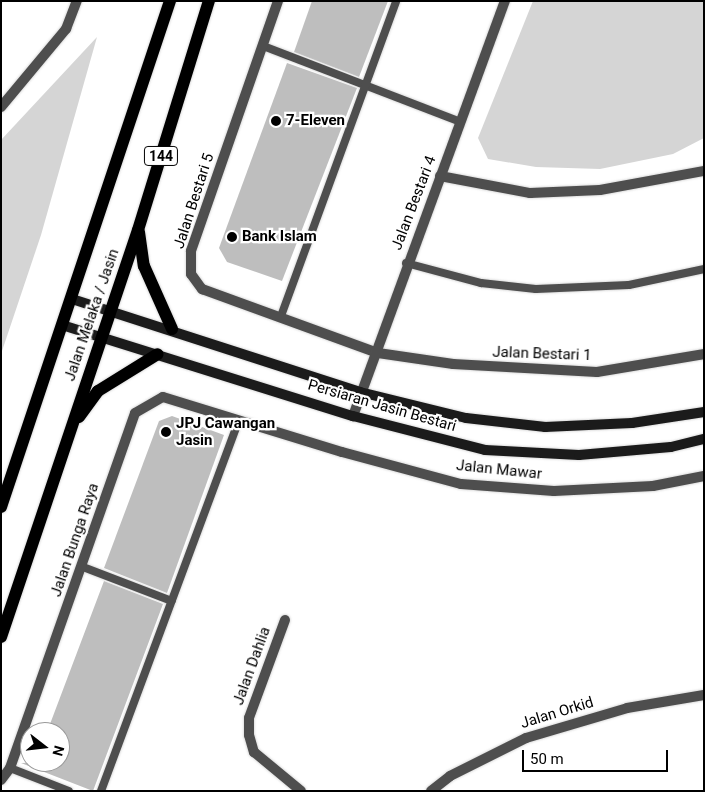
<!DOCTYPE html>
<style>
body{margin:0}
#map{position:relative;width:705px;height:792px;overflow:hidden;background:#fff;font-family:Roboto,sans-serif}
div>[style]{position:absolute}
.green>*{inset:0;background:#d5d5d5}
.building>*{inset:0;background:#bebebe}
.roads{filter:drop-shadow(0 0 1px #dbdbdb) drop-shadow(0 0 1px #dbdbdb)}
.lane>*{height:8px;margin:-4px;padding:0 4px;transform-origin:4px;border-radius:4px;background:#4e4e4e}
.street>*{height:10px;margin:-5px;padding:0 5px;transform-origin:5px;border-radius:5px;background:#4e4e4e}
.secondary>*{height:10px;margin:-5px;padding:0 5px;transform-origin:5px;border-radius:5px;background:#1b1b1b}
.primary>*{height:12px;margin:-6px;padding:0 6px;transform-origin:6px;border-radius:6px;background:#000}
.dots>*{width:14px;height:14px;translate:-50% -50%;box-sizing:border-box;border:2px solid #fff;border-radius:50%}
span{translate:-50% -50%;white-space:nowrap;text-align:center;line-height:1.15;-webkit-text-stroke:4.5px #fff;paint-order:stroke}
.shield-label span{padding:1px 4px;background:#fff;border:1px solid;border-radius:4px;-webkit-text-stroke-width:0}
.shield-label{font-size:14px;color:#000;font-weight:700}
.poi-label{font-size:15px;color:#000;font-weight:700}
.left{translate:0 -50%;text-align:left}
.street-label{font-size:15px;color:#000}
.frame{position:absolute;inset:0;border:2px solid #000;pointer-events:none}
.north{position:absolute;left:20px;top:722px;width:50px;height:50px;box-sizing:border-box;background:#fff;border:1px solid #999;border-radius:50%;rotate:106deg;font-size:14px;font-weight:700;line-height:20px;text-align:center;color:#000}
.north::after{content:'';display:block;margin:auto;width:18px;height:22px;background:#000;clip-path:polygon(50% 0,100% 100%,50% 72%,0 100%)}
.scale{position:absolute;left:522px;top:750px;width:146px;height:22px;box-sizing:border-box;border:2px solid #000;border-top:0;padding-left:6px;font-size:15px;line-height:18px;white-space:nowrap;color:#000;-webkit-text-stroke:4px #fff;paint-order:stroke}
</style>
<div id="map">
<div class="green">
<div style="clip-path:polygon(533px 1px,704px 1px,704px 138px,673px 154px,600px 169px,536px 167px,488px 159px,478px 138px)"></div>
<div style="clip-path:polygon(97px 37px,41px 235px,1px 354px,1px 140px)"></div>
</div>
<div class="building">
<div style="clip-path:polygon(312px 1px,388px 1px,359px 77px,294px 52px)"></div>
<div style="clip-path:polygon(287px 63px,357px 88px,282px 281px,227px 262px,219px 248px)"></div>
<div style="clip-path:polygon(172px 416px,224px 435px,167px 593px,104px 568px,159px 421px)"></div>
<div style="clip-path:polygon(104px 581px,163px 604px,93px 791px,21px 763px,60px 762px,60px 732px,47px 732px)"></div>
</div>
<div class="roads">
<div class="lane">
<div style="left:263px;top:46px;width:212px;rotate:21deg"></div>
<div style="left:406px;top:263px;width:78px;rotate:14.9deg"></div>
<div style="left:481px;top:283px;width:55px;rotate:6.2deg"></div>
<div style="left:536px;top:289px;width:93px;rotate:-2.5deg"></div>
<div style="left:629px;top:285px;width:77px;rotate:-12deg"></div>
<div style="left:281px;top:316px;width:335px;rotate:-69.9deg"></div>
<div style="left:83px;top:567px;width:95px;rotate:20.9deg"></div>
<div style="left:10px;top:768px;width:63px;rotate:21.3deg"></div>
<div style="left:101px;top:791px;width:394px;rotate:-69.6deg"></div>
</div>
<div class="street">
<div style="left:278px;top:1px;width:265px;rotate:109.2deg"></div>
<div style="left:191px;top:251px;width:23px;rotate:90deg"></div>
<div style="left:191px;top:274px;width:19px;rotate:54deg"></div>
<div style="left:202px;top:289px;width:187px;rotate:20deg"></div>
<div style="left:378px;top:353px;width:76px;rotate:8.3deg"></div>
<div style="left:453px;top:364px;width:144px;rotate:3.2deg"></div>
<div style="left:597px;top:372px;width:109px;rotate:-9.5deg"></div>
<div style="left:1px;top:107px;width:102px;rotate:-50.2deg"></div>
<div style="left:66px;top:29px;width:30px;rotate:-69deg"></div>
<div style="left:440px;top:176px;width:92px;rotate:10.7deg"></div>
<div style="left:530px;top:193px;width:70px;rotate:-2.5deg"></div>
<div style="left:600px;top:190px;width:106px;rotate:-10.4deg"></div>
<div style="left:353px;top:416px;width:442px;rotate:-69.9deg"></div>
<div style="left:285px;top:620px;width:104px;rotate:110.2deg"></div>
<div style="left:249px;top:718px;width:17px;rotate:90deg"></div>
<div style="left:249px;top:735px;width:18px;rotate:74deg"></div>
<div style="left:254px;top:752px;width:61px;rotate:39.7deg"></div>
<div style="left:1px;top:780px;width:15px;rotate:-53deg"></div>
<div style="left:10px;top:768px;width:376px;rotate:-70.6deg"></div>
<div style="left:135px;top:413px;width:32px;rotate:-30deg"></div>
<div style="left:163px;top:397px;width:187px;rotate:17.1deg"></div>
<div style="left:342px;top:452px;width:123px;rotate:15.1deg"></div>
<div style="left:461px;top:484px;width:93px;rotate:4.3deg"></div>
<div style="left:554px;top:491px;width:99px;rotate:-2.9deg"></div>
<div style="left:653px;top:486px;width:52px;rotate:-11.1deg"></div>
<div style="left:431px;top:791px;width:24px;rotate:-38deg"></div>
<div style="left:450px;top:776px;width:85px;rotate:-26.6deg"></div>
<div style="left:526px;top:738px;width:105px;rotate:-16.5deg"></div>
<div style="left:627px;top:708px;width:78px;rotate:-9.6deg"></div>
</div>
<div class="secondary">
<div style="left:72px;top:299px;width:303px;rotate:17.9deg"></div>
<div style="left:360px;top:392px;width:109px;rotate:13.8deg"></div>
<div style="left:466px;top:418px;width:80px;rotate:6.5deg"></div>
<div style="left:545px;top:427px;width:87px;rotate:-2.6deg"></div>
<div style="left:632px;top:423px;width:73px;rotate:-8.7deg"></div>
<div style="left:62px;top:325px;width:305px;rotate:17.4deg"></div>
<div style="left:353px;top:416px;width:136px;rotate:14.4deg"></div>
<div style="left:485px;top:450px;width:94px;rotate:3deg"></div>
<div style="left:579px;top:455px;width:92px;rotate:-5deg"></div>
<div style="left:671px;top:447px;width:34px;rotate:-14deg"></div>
</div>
<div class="primary">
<div style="left:139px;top:232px;width:34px;rotate:82deg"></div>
<div style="left:144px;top:266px;width:69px;rotate:66deg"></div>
<div style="left:79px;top:417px;width:32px;rotate:-54deg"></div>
<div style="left:98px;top:391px;width:70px;rotate:-31.7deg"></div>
<div style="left:1px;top:507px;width:533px;rotate:-71.53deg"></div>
<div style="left:1px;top:637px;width:429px;rotate:-71.4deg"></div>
<div style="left:138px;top:230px;width:240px;rotate:-72.8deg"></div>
</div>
</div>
<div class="dots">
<div style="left:276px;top:121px;background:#000"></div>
<div style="left:232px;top:237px;background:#000"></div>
<div style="left:166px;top:432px;background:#000"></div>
</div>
<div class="shield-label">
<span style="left:161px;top:156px">144</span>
</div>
<div class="poi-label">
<span class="left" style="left:286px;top:121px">7-Eleven</span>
<span class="left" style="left:242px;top:237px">Bank Islam</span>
<span class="left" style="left:176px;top:432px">JPJ Cawangan<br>Jasin</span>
</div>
<div class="street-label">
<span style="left:194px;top:201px;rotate:-72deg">Jalan Bestari 5</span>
<span style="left:414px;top:203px;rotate:-69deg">Jalan Bestari 4</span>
<span style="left:92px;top:315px;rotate:-71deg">Jalan Melaka / Jasin</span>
<span style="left:542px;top:354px;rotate:2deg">Jalan Bestari 1</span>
<span style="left:382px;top:406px;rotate:16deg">Persiaran Jasin Bestari</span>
<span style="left:499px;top:470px;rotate:6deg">Jalan Mawar</span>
<span style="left:75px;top:540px;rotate:-71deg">Jalan Bunga Raya</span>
<span style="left:252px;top:666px;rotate:-70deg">Jalan Dahlia</span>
<span style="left:557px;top:713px;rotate:-17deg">Jalan Orkid</span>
</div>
<div class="frame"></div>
<div class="north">N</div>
<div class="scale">50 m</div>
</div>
